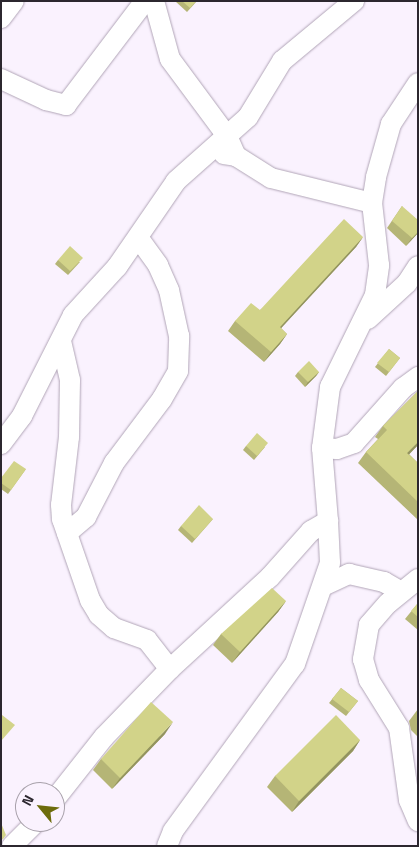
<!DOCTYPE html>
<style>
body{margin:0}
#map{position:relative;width:419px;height:847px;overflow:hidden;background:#faf2fe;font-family:"Titillium Web",sans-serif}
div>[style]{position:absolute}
.roads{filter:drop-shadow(0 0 1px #b1a5b7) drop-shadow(0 0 1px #b1a5b7)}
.minor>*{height:20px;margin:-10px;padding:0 10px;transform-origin:10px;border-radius:10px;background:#fff}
.wall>*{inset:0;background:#b5b576}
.shaded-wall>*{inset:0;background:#939460}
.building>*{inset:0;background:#d2d389}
span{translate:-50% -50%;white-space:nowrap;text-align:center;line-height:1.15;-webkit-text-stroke:5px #faf2fe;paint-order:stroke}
.frame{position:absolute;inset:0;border:2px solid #2c272f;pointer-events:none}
.north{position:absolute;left:15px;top:782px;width:50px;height:50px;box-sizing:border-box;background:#faf2fe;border:1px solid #a8a1ab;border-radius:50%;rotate:298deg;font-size:14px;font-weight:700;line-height:20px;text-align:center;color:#2c272f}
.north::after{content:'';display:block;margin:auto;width:18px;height:22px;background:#6d6c0c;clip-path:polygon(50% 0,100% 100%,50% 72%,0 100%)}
</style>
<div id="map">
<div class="roads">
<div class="minor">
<div style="left:154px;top:1px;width:60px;rotate:74.6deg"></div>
<div style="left:170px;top:59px;width:96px;rotate:53.5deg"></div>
<div style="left:227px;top:136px;width:22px;rotate:66deg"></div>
<div style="left:1px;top:18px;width:21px;rotate:-53deg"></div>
<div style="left:1px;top:79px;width:50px;rotate:25deg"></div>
<div style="left:46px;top:100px;width:21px;rotate:14deg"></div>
<div style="left:66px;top:105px;width:131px;rotate:-52.8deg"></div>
<div style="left:224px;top:154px;width:12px;rotate:9deg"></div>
<div style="left:236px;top:156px;width:41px;rotate:32.2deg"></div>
<div style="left:271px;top:178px;width:104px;rotate:13.9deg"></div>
<div style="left:368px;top:319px;width:53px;rotate:-42.7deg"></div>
<div style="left:407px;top:283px;width:20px;rotate:-57deg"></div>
<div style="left:61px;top:341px;width:40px;rotate:77deg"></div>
<div style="left:70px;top:380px;width:57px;rotate:91deg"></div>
<div style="left:69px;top:437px;width:68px;rotate:96.7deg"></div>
<div style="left:61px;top:505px;width:14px;rotate:86deg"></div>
<div style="left:62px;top:519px;width:86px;rotate:70.9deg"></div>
<div style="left:90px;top:600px;width:17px;rotate:59deg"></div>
<div style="left:99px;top:615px;width:20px;rotate:41deg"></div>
<div style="left:114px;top:628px;width:35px;rotate:20deg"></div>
<div style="left:147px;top:640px;width:37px;rotate:52deg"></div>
<div style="left:1px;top:444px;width:35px;rotate:-53deg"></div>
<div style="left:22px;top:416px;width:113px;rotate:-63.2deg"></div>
<div style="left:73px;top:315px;width:65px;rotate:-47.5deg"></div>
<div style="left:117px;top:267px;width:104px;rotate:-55.5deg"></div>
<div style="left:176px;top:181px;width:96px;rotate:-41.6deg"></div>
<div style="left:248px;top:117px;width:66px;rotate:-58.7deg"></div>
<div style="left:282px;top:61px;width:94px;rotate:-39.8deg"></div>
<div style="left:322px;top:448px;width:15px;rotate:4deg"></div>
<div style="left:337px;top:449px;width:18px;rotate:-19deg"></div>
<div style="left:354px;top:443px;width:74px;rotate:-48.3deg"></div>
<div style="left:403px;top:388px;width:19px;rotate:-36deg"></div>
<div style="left:67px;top:533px;width:25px;rotate:-40deg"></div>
<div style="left:86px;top:517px;width:61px;rotate:-62.6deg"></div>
<div style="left:114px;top:463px;width:80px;rotate:-53.1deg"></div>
<div style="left:162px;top:399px;width:32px;rotate:-60deg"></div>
<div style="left:178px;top:371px;width:35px;rotate:-88deg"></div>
<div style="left:179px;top:336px;width:47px;rotate:-102.3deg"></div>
<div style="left:169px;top:290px;width:27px;rotate:-114deg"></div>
<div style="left:158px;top:265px;width:34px;rotate:-126deg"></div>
<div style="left:418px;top:579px;width:38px;rotate:141deg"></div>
<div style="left:388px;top:603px;width:29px;rotate:131deg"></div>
<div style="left:369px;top:625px;width:35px;rotate:100deg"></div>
<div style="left:363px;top:659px;width:22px;rotate:74deg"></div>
<div style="left:369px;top:680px;width:57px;rotate:58deg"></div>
<div style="left:399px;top:728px;width:73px;rotate:82.1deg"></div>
<div style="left:409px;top:800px;width:23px;rotate:67deg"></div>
<div style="left:323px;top:586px;width:29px;rotate:-25deg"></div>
<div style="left:349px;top:574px;width:36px;rotate:13deg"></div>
<div style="left:384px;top:582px;width:20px;rotate:30deg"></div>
<div style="left:55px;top:799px;width:79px;rotate:-51.7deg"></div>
<div style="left:104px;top:737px;width:95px;rotate:-45.9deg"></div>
<div style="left:170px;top:669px;width:136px;rotate:-42.6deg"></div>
<div style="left:270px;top:577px;width:62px;rotate:-48.3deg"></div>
<div style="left:311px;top:531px;width:20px;rotate:-30deg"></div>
<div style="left:328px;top:521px;width:73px;rotate:-94.7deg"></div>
<div style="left:322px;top:448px;width:62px;rotate:-82.5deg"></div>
<div style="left:330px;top:387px;width:102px;rotate:-63.9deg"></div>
<div style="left:375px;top:295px;width:30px;rotate:-82deg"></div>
<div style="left:379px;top:265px;width:62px;rotate:-96.4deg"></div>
<div style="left:372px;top:203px;width:26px;rotate:-81deg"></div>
<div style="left:376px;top:177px;width:55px;rotate:-74.2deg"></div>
<div style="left:391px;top:124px;width:49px;rotate:-56.6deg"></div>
<div style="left:12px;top:846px;width:34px;rotate:-45deg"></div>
<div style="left:167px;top:846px;width:16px;rotate:-68deg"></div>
<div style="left:173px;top:831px;width:207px;rotate:-53.9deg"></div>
<div style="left:295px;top:664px;width:107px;rotate:-70.9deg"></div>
<div style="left:330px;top:563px;width:42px;rotate:-92.7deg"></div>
</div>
</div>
<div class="wall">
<div style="clip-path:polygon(175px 1px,197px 1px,187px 12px)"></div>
<div style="clip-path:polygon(402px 206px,418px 233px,406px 246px,387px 228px)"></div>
<div style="clip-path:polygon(363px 237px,356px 247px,281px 328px,287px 334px,280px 344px,264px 362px,228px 331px,235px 321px,260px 310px)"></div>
<div style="clip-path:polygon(58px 260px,80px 262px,68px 275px,55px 264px)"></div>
<div style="clip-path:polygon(389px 349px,400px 358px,386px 376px,375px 367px)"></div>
<div style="clip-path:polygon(298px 372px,319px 372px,316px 376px,305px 387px,295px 376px)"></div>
<div style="clip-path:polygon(418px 391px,418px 445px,409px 454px,418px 463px,418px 520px,358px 463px,366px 452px,378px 439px,375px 437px,383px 426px)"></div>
<div style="clip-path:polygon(246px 446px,265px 447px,254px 460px,243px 450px)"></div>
<div style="clip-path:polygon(26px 469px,8px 494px,1px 489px,1px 478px)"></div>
<div style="clip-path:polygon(213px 519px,192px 543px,178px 530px,181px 526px)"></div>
<div style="clip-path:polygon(286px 601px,278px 612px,232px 663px,213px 645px,221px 634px)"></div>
<div style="clip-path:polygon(418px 603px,418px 630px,405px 619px)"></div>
<div style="clip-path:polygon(341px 688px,358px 701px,346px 716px,329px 703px)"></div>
<div style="clip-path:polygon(418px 709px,418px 737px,411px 730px,409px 721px)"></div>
<div style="clip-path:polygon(165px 734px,112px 789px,93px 770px,101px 759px)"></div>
<div style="clip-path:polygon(360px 740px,353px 751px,292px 812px,267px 787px,275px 776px)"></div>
</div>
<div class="shaded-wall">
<div style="clip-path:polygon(418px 232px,418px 233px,406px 246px,412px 238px)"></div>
<div style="clip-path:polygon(363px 237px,356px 247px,273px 337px,280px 327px)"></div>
<div style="clip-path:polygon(287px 334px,280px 344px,264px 362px,271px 352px)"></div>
<div style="clip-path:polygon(319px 372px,316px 376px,305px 387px,308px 382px)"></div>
<div style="clip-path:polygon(418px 442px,418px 445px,400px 464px,407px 453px)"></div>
<div style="clip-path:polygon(286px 601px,278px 612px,232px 663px,240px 652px)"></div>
<div style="clip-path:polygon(173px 722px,165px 734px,112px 789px,120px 778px)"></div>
<div style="clip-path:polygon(360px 740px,353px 751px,292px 812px,299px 801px)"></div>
</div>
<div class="building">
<div style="clip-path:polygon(182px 1px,196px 1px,190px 8px)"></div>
<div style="clip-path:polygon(402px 206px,418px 220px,418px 232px,412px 238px,392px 221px)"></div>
<div style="clip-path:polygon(344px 219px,363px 237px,280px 327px,287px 334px,271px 352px,235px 321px,251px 303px,260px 310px)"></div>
<div style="clip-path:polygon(70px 246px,83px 258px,70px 271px,58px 260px)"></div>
<div style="clip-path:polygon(389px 349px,400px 358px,389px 372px,377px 363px)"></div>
<div style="clip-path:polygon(309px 361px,319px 372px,308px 382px,298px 372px)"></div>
<div style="clip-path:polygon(418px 391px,418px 442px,407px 453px,418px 463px,418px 502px,366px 452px,387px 430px,383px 426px)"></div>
<div style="clip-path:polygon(257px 433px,268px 443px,257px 456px,246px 446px)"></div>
<div style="clip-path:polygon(14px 461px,26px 469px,11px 490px,1px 483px,1px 478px)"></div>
<div style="clip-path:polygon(199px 505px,213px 519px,195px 539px,181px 526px)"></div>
<div style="clip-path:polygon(272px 588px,286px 601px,240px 652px,221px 634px)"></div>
<div style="clip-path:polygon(418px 603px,418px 617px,411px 611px)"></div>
<div style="clip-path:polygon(341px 688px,358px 701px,349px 712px,332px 699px)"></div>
<div style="clip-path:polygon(151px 702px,173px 722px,120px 778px,101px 759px)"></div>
<div style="clip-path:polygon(2px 715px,15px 725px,1px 741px,1px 716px)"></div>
<div style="clip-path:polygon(336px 715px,360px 740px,299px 801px,275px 776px)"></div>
<div style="clip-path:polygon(1px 823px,6px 835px,3px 839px,1px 840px)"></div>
</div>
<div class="frame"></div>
<div class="north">N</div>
</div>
